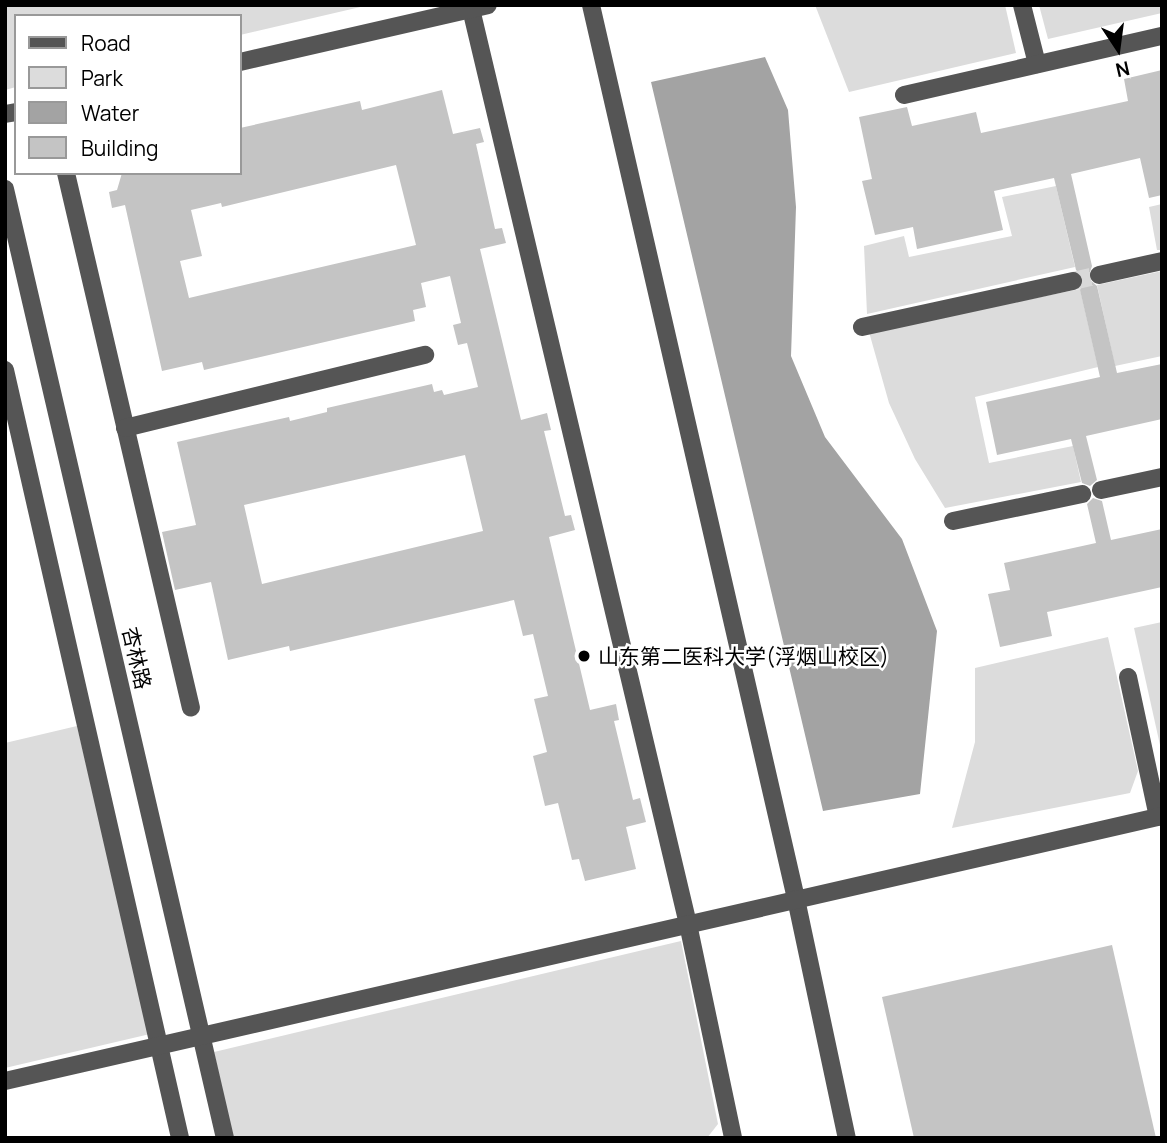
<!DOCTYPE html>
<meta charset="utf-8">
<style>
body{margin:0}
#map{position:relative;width:1167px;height:1143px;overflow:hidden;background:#fff;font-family:Manrope,"Noto Sans SC",sans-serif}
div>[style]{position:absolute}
.green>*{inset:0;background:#dcdcdc}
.water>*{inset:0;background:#a3a3a3}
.building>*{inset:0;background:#c4c4c4}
.minor-tunnel>*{height:18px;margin-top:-9px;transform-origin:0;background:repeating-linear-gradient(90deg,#d9d9d9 0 18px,transparent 0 27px)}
.minor>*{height:18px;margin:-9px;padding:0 9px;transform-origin:9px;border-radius:9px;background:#555}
.dots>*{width:19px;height:19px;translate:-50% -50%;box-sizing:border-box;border:4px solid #fff;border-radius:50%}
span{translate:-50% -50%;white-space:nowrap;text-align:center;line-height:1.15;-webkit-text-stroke:5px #fff;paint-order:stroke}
.poi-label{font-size:21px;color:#000}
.left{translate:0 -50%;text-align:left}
.street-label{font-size:21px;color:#000}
.frame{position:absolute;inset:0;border:7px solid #000;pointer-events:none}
.legend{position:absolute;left:14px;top:14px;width:228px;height:161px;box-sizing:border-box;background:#fff;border:2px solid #999;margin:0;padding:9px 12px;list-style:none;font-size:21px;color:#000}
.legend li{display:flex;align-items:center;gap:14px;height:35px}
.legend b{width:35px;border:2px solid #999}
.north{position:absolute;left:1083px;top:14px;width:70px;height:70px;-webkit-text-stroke:5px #fff;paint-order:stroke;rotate:167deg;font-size:19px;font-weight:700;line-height:28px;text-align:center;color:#000}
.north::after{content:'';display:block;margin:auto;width:24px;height:32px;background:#000;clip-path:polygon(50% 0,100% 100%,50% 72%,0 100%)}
</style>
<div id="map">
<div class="green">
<div style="clip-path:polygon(5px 5px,369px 5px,240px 35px,240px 16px,16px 16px,16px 87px,5px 90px)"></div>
<div style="clip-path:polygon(815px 5px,1005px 5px,1016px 53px,849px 92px)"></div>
<div style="clip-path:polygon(1039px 5px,1162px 5px,1162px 13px,1048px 39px)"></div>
<div style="clip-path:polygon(1056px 186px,1075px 267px,867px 314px,864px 246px,904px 236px,909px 257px,1012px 236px,1002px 197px)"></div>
<div style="clip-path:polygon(1162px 204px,1162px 250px,1157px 250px,1149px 207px)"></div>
<div style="clip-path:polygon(1162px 271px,1162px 356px,1115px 366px,1097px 285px)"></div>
<div style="clip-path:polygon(1080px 289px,1098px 367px,975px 397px,989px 463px,1073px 446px,1081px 482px,945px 508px,915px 459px,889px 403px,869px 332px)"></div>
<div style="clip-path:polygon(1162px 622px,1162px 754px,1134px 628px)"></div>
<div style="clip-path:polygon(1108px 637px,1138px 771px,1130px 793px,952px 828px,975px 742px,975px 668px)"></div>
<div style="clip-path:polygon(77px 726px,150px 1034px,5px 1068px,5px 743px)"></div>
<div style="clip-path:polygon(681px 941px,718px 1124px,707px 1138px,233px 1138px,214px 1052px)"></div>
</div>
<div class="water">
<div style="clip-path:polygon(765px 57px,788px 110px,796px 207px,791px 356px,825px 437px,902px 539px,937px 631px,920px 794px,823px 811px,651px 82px)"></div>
</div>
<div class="building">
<div style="clip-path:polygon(1162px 70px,1162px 195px,1149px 198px,1140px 158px,1071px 174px,1092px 266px,1088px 278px,1097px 286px,1117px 373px,1162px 364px,1162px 419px,1086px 436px,1097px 480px,1090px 486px,1082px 483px,1071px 439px,997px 455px,986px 402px,1100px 377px,1080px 290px,1084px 278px,1076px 270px,1054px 178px,994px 191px,1003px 230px,917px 249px,913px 227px,875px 235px,862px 181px,872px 179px,859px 117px,907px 107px,912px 126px,976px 112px,981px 133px,1128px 101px,1124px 79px)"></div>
<div style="clip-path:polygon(evenodd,442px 90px,453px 134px,480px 128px,484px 142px,476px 144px,495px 229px,502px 228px,506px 243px,480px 249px,521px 420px,547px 413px,551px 430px,544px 431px,565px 516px,571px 515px,575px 530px,549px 537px,590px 710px,616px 704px,619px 720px,614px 721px,633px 800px,640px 798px,646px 822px,626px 827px,636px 869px,585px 881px,579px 859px,572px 860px,558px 803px,545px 806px,533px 756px,547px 752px,534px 699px,548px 696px,533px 634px,523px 636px,514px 600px,290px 651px,289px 646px,228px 660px,211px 582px,175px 590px,162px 532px,196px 525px,177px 442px,289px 417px,290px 421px,327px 412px,327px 408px,432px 384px,434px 392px,442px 390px,444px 395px,478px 387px,467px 343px,458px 345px,453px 325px,461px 323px,450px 276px,421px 283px,426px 307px,413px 310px,415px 321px,204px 370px,202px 362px,162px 371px,125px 205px,112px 208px,109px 192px,117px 190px,122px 173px,240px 173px,240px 128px,360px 101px,362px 110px,442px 90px,396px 165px,416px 245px,189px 298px,180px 261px,202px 256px,191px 210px,221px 203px,222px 207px,396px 165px,442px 90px,465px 455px,483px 531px,262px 584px,244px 505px,465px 455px)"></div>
<div style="clip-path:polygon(1093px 498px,1102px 501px,1111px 540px,1162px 529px,1162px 587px,1047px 612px,1052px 636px,1000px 647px,988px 594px,1010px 590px,1004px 563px,1096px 543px,1087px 504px)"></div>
<div style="clip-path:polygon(1112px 945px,1156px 1138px,914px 1138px,882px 997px)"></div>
</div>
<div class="minor-tunnel">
<div style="left:1073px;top:281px;width:27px;rotate:-13deg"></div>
</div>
<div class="minor">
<div style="left:591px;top:5px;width:917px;rotate:77.08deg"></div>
<div style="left:796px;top:899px;width:244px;rotate:78deg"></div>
<div style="left:1022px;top:5px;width:61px;rotate:75.7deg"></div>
<div style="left:471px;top:9px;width:940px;rotate:76.66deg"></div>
<div style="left:688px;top:924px;width:219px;rotate:78.1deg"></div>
<div style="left:240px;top:62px;width:254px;rotate:-12.9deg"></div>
<div style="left:904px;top:95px;width:265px;rotate:-12.9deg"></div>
<div style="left:5px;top:114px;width:11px;rotate:-10deg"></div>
<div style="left:66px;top:173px;width:549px;rotate:76.85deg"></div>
<div style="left:5px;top:189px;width:974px;rotate:76.95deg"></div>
<div style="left:1099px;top:275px;width:65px;rotate:-12.5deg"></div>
<div style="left:862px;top:327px;width:216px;rotate:-12.3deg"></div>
<div style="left:5px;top:370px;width:788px;rotate:77.16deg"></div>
<div style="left:125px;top:428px;width:309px;rotate:-13.7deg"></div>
<div style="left:1101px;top:490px;width:62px;rotate:-12deg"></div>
<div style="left:953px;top:521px;width:132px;rotate:-11.8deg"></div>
<div style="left:1128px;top:677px;width:143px;rotate:77.9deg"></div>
<div style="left:5px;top:1081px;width:1187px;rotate:-12.9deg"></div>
</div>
<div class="dots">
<div style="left:584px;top:656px;background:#000"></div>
</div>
<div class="poi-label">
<span class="left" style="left:598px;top:656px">山东第二医科大学(浮烟山校区)</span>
</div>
<div class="street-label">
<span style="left:137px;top:658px;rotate:77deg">杏林路</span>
</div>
<div class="frame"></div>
<ul class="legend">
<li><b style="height:9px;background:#555"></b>Road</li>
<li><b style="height:19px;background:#dcdcdc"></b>Park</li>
<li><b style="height:19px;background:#a3a3a3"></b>Water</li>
<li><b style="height:19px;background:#c4c4c4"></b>Building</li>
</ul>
<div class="north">N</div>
</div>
